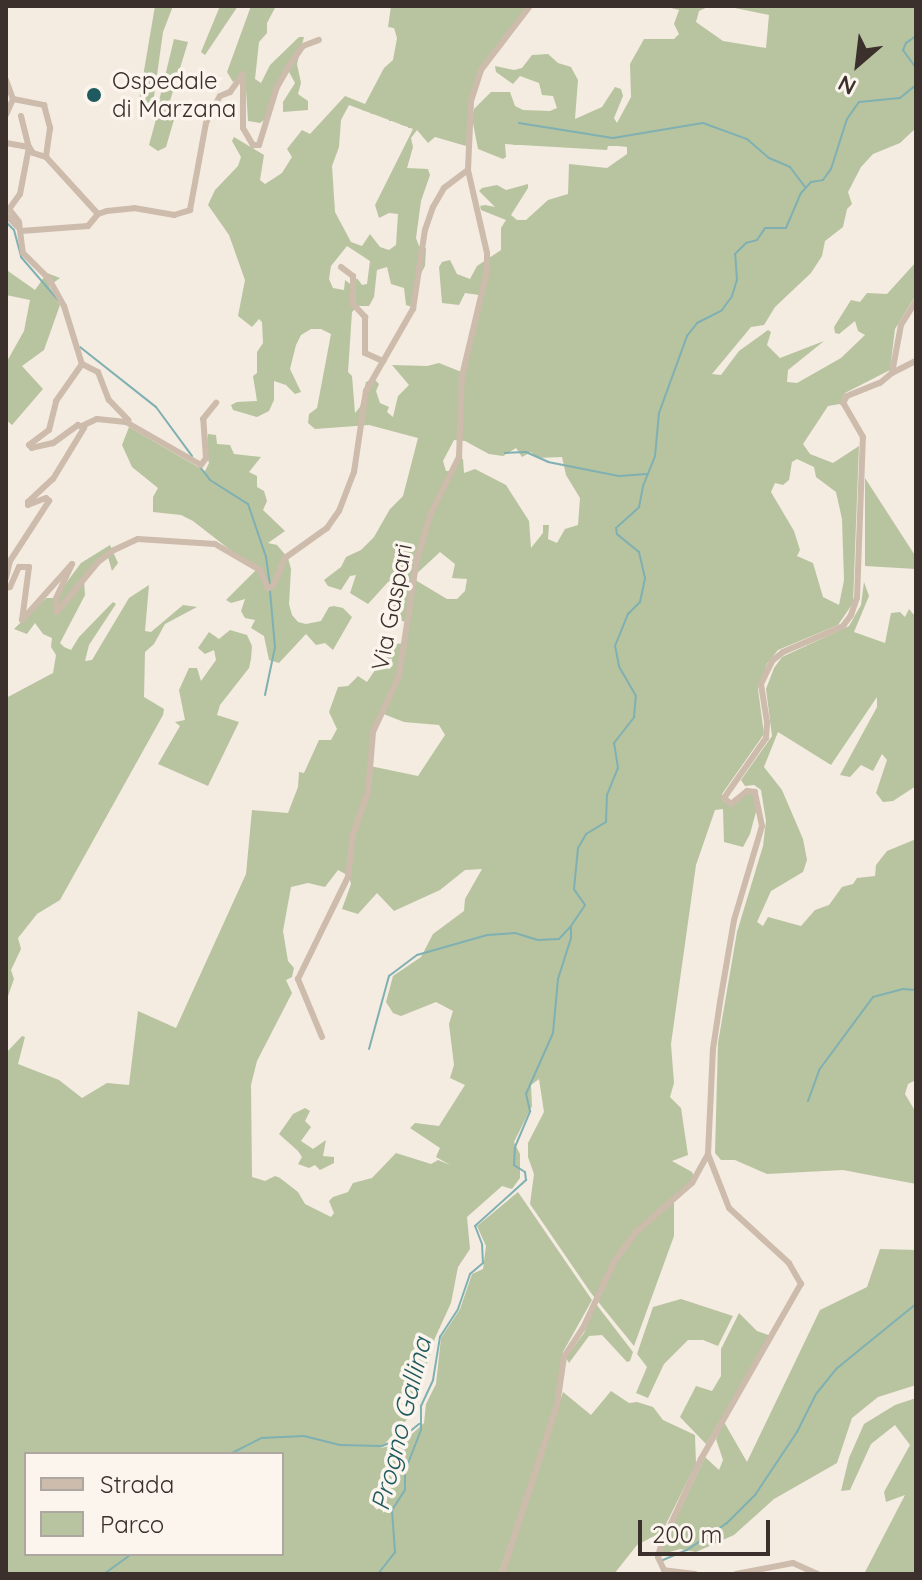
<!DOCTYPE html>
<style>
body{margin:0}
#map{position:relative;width:922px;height:1580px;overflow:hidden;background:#f4ebe1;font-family:Quicksand,sans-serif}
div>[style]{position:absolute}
.green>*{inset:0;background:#b8c4a0}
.stream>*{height:2px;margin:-1px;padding:0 1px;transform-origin:1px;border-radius:1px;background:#7fb0b2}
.minor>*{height:6px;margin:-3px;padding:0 3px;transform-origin:3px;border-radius:3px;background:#cdbbac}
.dots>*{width:22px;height:22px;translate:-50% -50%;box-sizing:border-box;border:4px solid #fbf5ee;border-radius:50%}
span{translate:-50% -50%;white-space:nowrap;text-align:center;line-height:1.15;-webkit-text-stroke:7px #fbf5ee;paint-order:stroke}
.poi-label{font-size:24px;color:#3b302b}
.left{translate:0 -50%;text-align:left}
.street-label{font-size:24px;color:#3b302b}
.water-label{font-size:26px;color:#1f5a5e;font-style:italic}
.frame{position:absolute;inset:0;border:8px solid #3b302b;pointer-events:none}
.legend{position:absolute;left:24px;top:1452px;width:260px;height:104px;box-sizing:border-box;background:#fbf5ee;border:2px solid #aea6a0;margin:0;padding:10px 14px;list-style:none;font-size:24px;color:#3b302b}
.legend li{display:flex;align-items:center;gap:16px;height:40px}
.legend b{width:40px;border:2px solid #aea6a0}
.north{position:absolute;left:818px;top:24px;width:80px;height:80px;-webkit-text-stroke:6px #fbf5ee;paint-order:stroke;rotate:208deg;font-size:22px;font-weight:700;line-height:32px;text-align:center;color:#3b302b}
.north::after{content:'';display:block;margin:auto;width:28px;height:36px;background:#3b302b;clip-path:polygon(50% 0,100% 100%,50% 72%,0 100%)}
.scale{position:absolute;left:638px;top:1520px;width:132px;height:36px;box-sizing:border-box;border:4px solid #3b302b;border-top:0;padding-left:10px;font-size:24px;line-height:28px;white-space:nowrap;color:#3b302b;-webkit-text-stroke:6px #fbf5ee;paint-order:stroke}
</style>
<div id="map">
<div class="green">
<div style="clip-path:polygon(155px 6px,173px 6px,163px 32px,153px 104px,159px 101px,174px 39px,188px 42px,170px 101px,178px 106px,166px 147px,158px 151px,149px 145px,159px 108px,139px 100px)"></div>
<div style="clip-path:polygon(220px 6px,238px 6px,205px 55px,201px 52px)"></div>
<div style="clip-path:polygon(251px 6px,276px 6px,267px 23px,267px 33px,259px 42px,255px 79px,261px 83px,270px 65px,299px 37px,304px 37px,297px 64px,301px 83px,298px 94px,308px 101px,308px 110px,283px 112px,283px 102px,295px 83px,288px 70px,264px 120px,260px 123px,248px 121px,245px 74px,233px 82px,227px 72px)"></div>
<div style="clip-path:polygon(evenodd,391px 6px,531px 6px,475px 81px,466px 146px,435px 137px,428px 143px,417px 130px,411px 138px,413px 147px,407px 168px,428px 169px,430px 175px,421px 201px,416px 238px,419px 246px,426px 248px,425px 266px,418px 279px,412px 307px,406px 305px,404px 288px,391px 284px,387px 267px,377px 270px,374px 297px,369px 306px,358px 306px,352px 312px,348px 372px,352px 376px,355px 413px,360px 407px,366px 382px,374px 379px,379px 384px,376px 391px,380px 403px,389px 407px,387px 412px,393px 417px,398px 396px,409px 385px,392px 365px,427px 366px,439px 363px,464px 373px,479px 295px,465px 293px,459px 305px,442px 303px,439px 267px,442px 262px,450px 260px,457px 274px,470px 279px,477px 266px,501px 250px,501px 228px,506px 220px,481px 210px,480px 206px,485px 205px,495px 207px,479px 191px,482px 188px,497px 185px,506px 190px,528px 184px,528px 188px,511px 215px,517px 220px,526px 220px,548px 200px,568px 194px,569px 164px,607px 168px,627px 154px,627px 147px,618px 146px,608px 146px,607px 150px,505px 144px,506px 157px,503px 159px,478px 149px,472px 118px,474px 109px,491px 92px,510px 92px,515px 106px,523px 110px,550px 111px,557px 108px,553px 96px,542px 95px,539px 83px,520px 76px,513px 84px,496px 72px,495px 66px,514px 70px,522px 68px,532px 55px,548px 54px,558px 63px,571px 67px,578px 80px,575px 119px,602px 107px,615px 87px,621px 89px,623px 96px,614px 118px,617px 123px,631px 97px,630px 64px,644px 39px,674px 39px,679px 34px,674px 24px,679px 10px,663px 6px,710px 6px,699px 11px,696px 22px,723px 41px,766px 48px,769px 15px,725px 6px,916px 6px,916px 128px,900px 143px,873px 154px,861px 167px,848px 192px,852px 204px,847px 209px,843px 227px,825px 241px,822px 256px,811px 273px,775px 307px,764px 325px,751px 327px,712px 374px,721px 375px,739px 351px,768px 330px,771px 332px,767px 345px,780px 358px,824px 341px,788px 370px,787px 382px,797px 383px,841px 358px,865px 335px,858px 331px,855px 321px,839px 334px,835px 333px,834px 327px,851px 300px,860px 302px,867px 293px,887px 294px,916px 262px,916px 295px,895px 329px,890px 370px,845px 393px,840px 404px,828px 406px,803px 444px,810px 454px,833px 463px,859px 446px,853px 603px,838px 625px,778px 650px,767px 664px,758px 689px,764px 734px,722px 794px,723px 801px,730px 806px,748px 793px,754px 795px,757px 808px,750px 834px,743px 847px,724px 842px,723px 809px,715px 810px,696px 865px,671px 1044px,674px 1083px,670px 1097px,681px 1108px,688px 1155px,672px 1161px,692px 1172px,695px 1180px,674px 1200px,674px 1236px,634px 1346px,591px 1293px,530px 1204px,534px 1174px,528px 1157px,528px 1143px,544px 1112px,539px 1079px,531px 1085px,532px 1106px,514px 1142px,520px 1154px,520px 1178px,512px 1189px,502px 1186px,467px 1217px,470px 1249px,458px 1267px,451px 1303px,435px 1338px,411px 1415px,381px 1448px,402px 1443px,424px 1423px,426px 1404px,436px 1384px,441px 1338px,460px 1309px,472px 1274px,483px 1269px,486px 1246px,477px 1226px,518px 1192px,592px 1300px,563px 1352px,556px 1402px,499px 1574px,6px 1574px,6px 1053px,22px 1036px,25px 1037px,18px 1064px,59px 1080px,82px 1098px,107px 1083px,129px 1085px,138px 1011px,176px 1028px,246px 874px,252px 810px,288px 813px,298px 787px,299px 772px,304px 773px,319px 740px,331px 740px,337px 729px,329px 712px,338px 687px,348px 686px,358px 676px,367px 682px,379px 664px,385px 645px,406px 643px,406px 622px,381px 615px,404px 590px,408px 582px,403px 577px,388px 582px,368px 604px,350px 593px,356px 575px,350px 576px,341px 590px,328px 586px,324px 580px,341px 567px,346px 557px,361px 550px,374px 537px,390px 509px,403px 496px,418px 438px,369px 425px,315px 429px,308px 423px,309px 414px,317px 408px,331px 334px,321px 329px,311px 329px,301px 335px,296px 345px,290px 369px,301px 392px,295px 394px,286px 385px,274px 381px,274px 400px,269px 411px,257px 417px,233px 410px,231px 405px,237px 402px,257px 401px,253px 376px,257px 373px,257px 352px,263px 343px,262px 322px,259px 319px,252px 327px,238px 316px,245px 280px,229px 235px,208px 205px,215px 190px,238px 166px,241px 157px,232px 141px,234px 137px,264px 155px,260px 180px,265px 184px,282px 173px,292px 157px,287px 149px,302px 130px,310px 134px,345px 96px,365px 104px,384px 68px,393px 60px,397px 38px,394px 28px,388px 27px,391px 6px,349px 105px,413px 129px,375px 205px,379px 218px,389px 213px,398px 214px,396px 245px,389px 250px,380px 247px,370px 234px,362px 246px,351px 242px,335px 212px,332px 166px,339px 147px,341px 120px,349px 105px,391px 6px,347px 246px,370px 261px,367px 284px,362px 285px,357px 278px,353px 286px,345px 280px,344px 290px,333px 288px,329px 279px,331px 266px,347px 246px,391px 6px,454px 440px,465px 441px,489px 454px,503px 456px,516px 448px,522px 457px,531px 452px,537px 458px,562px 457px,566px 475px,580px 498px,578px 525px,565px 529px,557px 543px,548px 539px,549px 525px,543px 525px,543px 533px,531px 548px,529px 521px,506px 485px,475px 469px,464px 473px,463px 459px,458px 458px,450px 471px,446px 471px,443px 461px,454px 440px,391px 6px,797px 459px,814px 467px,816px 477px,836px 492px,842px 519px,844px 580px,839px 605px,823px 597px,813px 563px,797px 556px,800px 550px,794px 531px,771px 492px,775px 483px,783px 485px,789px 480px,792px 462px,797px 459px,391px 6px,440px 552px,455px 564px,452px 578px,467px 579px,465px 591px,457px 599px,447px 599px,412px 578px,440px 552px,391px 6px,381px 713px,404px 722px,439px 725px,445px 735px,418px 776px,370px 766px,374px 724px,381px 713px,391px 6px,482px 869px,465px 899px,464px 911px,433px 934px,421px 957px,393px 976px,386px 1002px,393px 1013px,401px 1016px,436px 1002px,453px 1011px,449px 1024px,454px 1065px,450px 1078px,465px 1085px,439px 1126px,415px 1123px,410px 1128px,440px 1148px,436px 1157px,450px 1165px,438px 1160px,431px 1164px,396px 1153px,372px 1178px,353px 1183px,348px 1192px,333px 1197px,329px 1201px,334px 1213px,331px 1217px,305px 1204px,298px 1192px,280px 1178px,275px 1176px,265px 1181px,252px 1177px,251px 1085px,257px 1061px,292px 993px,286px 980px,292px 977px,294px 968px,288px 961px,283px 931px,291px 887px,308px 883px,325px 887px,338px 870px,349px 876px,351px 884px,342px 909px,358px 914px,377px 893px,394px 911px,440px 890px,465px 870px,482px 869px,391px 6px,26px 1454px,282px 1454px,282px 1554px,26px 1554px,26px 1454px)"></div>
<div style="clip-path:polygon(6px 264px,8px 271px,35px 290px,47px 273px,60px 278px,49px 286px,60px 305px,44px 350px,22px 366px,43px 389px,12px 425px,6px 420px,6px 363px,24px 331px,30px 300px,6px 295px)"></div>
<div style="clip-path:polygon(129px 427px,205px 471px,209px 463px,206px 453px,208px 434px,216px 435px,217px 444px,230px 445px,234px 454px,261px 457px,249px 472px,257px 476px,257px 487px,264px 491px,267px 501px,263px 510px,285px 531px,268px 543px,277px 545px,288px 558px,291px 569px,289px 604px,292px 615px,298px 622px,306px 624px,321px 621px,329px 607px,334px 606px,343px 608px,352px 617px,333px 650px,325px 643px,316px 645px,306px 634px,279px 663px,269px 660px,264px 636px,251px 628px,255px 620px,245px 618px,241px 611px,245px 599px,231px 603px,226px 600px,256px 570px,193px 521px,181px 515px,153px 512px,153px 497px,158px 488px,132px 467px,122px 445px)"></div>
<div style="clip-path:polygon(865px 478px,916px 557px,916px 569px,865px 566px)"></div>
<div style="clip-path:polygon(110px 545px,118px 563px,112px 571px,108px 557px,103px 556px,84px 579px,85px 595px,60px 643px,64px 647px,71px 650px,79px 637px,113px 602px,116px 604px,89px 645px,85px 661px,92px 660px,129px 598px,149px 585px,145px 631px,151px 632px,183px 605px,197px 607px,165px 624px,154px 644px,145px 652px,144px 697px,164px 709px,163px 715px,60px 900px,37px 914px,18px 938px,21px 949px,11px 970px,14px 979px,6px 1002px,6px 698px,53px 673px,56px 655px,51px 647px,52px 638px,43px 634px,35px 623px,27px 634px,14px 629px,46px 598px,55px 598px,81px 563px)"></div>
<div style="clip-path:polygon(864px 582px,869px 596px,854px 632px,885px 643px,891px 613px,900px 612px,905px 617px,909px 609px,915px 616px,916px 786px,893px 801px,883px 802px,876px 793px,887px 760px,882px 754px,873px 771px,861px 765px,850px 777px,840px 775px,877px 707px,877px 697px,831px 765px,778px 732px,764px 767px,782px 790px,803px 839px,807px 860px,803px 872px,771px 891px,757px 922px,763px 926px,768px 917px,801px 926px,815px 910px,829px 905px,842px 887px,853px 884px,857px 878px,875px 876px,876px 865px,887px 851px,916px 839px,916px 1080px,908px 1084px,905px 1094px,915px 1111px,916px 1184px,843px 1170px,767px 1174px,735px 1160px,721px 1160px,715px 1153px,718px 1043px,737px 932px,763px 846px,766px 821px,761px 790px,754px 785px,745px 786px,741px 780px,772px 736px,766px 689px,774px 668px,782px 657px,849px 626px,861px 605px)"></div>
<div style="clip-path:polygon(230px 630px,247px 635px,252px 646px,251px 659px,249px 668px,220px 705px,217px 715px,239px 722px,208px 786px,158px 764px,180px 726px,175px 722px,185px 720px,179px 690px,189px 668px,197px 668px,201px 681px,216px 660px,214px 650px,205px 654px,198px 648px,209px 632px,219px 639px)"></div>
<div style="clip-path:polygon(305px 1108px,310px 1111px,305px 1121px,311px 1127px,301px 1141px,313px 1149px,326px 1140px,323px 1156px,334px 1157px,334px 1163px,320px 1170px,315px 1165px,309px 1168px,298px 1164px,302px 1157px,298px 1151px,279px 1134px,293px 1114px)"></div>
<div style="clip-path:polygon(880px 1249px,916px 1250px,916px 1385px,878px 1397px,852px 1418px,837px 1463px,774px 1499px,734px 1535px,696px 1552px,680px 1549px,659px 1555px,705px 1457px,719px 1470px,723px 1460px,716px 1439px,724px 1422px,747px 1462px,820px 1310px,867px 1287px)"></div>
<div style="clip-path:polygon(681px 1299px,733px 1316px,718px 1346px,703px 1340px,688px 1340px,664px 1364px,648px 1398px,636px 1393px,647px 1367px,637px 1354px,653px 1307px)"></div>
<div style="clip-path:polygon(596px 1304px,633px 1352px,630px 1361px,627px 1362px,602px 1335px,589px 1336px,569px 1363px,566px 1358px,584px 1333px)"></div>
<div style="clip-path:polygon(739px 1313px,757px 1331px,771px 1336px,706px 1444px,680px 1417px,696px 1386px,712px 1391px,721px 1376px,721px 1349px)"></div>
<div style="clip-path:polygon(611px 1391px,629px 1403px,637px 1402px,653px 1407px,663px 1420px,695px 1435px,696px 1464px,662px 1532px,637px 1545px,614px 1574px,504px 1574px,563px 1392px,591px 1415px)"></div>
<div style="clip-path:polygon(916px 1398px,916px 1574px,864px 1574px,905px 1495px,886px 1502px,884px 1492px,910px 1445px,895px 1425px,871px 1444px,850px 1490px,841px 1491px,849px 1458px,864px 1424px,895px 1405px)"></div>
</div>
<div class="stream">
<div style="left:916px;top:36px;width:12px;rotate:145deg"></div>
<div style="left:906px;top:43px;width:8px;rotate:113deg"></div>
<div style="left:903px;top:50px;width:22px;rotate:54deg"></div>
<div style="left:519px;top:123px;width:95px;rotate:9.1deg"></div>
<div style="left:613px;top:138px;width:91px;rotate:-9.5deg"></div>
<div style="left:703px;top:123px;width:47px;rotate:20deg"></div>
<div style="left:747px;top:139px;width:29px;rotate:41deg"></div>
<div style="left:769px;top:158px;width:23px;rotate:23deg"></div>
<div style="left:790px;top:167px;width:26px;rotate:53deg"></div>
<div style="left:6px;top:222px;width:11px;rotate:45deg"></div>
<div style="left:14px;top:230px;width:28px;rotate:75deg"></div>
<div style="left:21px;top:257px;width:57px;rotate:49.3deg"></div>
<div style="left:80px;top:347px;width:97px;rotate:38.3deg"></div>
<div style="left:156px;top:407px;width:61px;rotate:53.7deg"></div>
<div style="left:505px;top:453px;width:21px;rotate:-3deg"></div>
<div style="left:526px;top:452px;width:24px;rotate:24deg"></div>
<div style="left:548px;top:462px;width:72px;rotate:11.2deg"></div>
<div style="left:619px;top:476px;width:28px;rotate:-4deg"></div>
<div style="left:200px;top:467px;width:16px;rotate:52deg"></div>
<div style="left:210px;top:480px;width:45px;rotate:32.3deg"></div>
<div style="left:248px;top:504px;width:56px;rotate:71.2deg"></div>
<div style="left:266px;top:557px;width:28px;rotate:82deg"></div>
<div style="left:265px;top:695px;width:49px;rotate:-78.2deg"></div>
<div style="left:275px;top:647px;width:56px;rotate:-95.1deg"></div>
<div style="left:369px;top:1049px;width:76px;rotate:-74.7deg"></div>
<div style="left:389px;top:976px;width:35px;rotate:-37deg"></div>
<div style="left:417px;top:955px;width:73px;rotate:-15.9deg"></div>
<div style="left:487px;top:935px;width:28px;rotate:-4deg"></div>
<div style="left:515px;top:933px;width:24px;rotate:17deg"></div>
<div style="left:538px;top:940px;width:21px;rotate:-3deg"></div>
<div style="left:559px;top:939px;width:16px;rotate:-47deg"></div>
<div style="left:808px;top:1101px;width:33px;rotate:-70deg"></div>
<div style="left:819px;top:1070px;width:91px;rotate:-53.5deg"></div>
<div style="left:873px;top:997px;width:31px;rotate:-15deg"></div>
<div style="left:903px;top:989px;width:13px;rotate:4deg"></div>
<div style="left:230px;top:1454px;width:36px;rotate:-27deg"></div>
<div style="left:262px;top:1438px;width:42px;rotate:-2.7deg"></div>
<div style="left:304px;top:1436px;width:37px;rotate:14deg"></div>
<div style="left:340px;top:1445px;width:42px;rotate:1.4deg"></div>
<div style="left:382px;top:1446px;width:23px;rotate:-23deg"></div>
<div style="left:403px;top:1437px;width:21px;rotate:-39deg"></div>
<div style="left:663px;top:1560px;width:26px;rotate:-23deg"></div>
<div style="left:687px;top:1550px;width:48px;rotate:-34deg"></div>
<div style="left:727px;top:1523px;width:40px;rotate:-45deg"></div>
<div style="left:755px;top:1495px;width:76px;rotate:-56.3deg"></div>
<div style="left:797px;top:1432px;width:42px;rotate:-63.4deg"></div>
<div style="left:816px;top:1394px;width:32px;rotate:-51deg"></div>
<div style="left:836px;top:1369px;width:103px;rotate:-39.1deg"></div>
<div style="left:104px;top:1574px;width:34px;rotate:-36deg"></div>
<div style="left:378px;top:1574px;width:28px;rotate:-52deg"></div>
<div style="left:395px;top:1552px;width:42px;rotate:-94.1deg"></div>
<div style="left:392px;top:1510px;width:24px;rotate:-57deg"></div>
<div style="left:405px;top:1490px;width:19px;rotate:-90deg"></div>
<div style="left:405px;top:1471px;width:44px;rotate:-68.7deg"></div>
<div style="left:421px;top:1430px;width:24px;rotate:-90deg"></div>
<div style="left:421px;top:1406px;width:29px;rotate:-65deg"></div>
<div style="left:433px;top:1380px;width:44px;rotate:-80.8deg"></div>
<div style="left:440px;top:1337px;width:33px;rotate:-57deg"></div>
<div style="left:458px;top:1309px;width:37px;rotate:-71deg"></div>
<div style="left:470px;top:1274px;width:17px;rotate:-40deg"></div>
<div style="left:483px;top:1263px;width:19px;rotate:-93deg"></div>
<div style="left:482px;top:1244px;width:19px;rotate:-111deg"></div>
<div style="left:475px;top:1226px;width:69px;rotate:-42deg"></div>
<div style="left:526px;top:1180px;width:8px;rotate:-97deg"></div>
<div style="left:525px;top:1172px;width:13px;rotate:-148deg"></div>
<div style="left:514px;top:1165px;width:18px;rotate:-87deg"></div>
<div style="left:515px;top:1147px;width:39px;rotate:-67deg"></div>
<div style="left:530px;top:1111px;width:17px;rotate:-103deg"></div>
<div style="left:526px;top:1094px;width:67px;rotate:-66.1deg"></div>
<div style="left:553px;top:1033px;width:54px;rotate:-84.7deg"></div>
<div style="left:558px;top:979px;width:43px;rotate:-72.4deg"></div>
<div style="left:571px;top:938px;width:12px;rotate:-90deg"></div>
<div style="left:571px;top:926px;width:25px;rotate:-56deg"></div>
<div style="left:585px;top:905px;width:19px;rotate:-125deg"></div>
<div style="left:574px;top:889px;width:41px;rotate:-84.4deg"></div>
<div style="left:578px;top:848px;width:16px;rotate:-60deg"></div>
<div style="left:586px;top:834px;width:23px;rotate:-31deg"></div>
<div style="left:606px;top:822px;width:27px;rotate:-88deg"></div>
<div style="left:607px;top:795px;width:29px;rotate:-68deg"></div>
<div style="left:618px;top:768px;width:25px;rotate:-99deg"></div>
<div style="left:614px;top:743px;width:33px;rotate:-52deg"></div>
<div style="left:634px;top:717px;width:21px;rotate:-85deg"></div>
<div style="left:636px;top:696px;width:34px;rotate:-120deg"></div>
<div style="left:619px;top:666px;width:20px;rotate:-101deg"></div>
<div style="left:615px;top:646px;width:35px;rotate:-68deg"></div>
<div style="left:628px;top:614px;width:17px;rotate:-45deg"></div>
<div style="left:640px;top:602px;width:25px;rotate:-78deg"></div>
<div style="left:645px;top:578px;width:27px;rotate:-103deg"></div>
<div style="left:639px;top:552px;width:28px;rotate:-141deg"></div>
<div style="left:617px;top:534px;width:6px;rotate:-99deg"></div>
<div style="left:616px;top:528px;width:31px;rotate:-42deg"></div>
<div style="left:639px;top:507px;width:21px;rotate:-79deg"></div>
<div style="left:643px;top:486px;width:32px;rotate:-68deg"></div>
<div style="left:655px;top:456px;width:43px;rotate:-84.7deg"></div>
<div style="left:659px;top:413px;width:82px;rotate:-70deg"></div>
<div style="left:687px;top:336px;width:16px;rotate:-52deg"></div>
<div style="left:697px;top:323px;width:28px;rotate:-27deg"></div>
<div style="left:722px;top:310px;width:17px;rotate:-54deg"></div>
<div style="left:732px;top:296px;width:17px;rotate:-73deg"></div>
<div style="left:737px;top:280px;width:26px;rotate:-94deg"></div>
<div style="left:735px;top:254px;width:16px;rotate:-45deg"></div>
<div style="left:746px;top:243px;width:11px;rotate:-15deg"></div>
<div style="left:757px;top:240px;width:14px;rotate:-56deg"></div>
<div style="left:765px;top:228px;width:21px"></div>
<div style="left:786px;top:228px;width:38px;rotate:-67deg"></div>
<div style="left:801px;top:193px;width:15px;rotate:-48deg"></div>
<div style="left:811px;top:182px;width:12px;rotate:-9deg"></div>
<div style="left:823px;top:180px;width:14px;rotate:-54deg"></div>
<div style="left:831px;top:169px;width:52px;rotate:-72.3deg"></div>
<div style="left:847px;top:119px;width:21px;rotate:-55deg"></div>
<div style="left:859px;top:102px;width:41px;rotate:-5.6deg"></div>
<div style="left:900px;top:98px;width:21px;rotate:-39deg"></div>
</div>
<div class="minor">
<div style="left:6px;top:80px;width:20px;rotate:70deg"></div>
<div style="left:13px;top:99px;width:17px;rotate:114deg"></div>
<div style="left:13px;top:99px;width:32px;rotate:11deg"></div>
<div style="left:44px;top:105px;width:24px;rotate:75deg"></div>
<div style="left:50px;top:128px;width:29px;rotate:98deg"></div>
<div style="left:21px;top:116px;width:32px;rotate:76deg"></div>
<div style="left:29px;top:147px;width:48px;rotate:100.8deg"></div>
<div style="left:20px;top:194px;width:19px;rotate:126deg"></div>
<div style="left:9px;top:209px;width:16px;rotate:52deg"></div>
<div style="left:19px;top:222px;width:31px;rotate:83deg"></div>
<div style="left:23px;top:253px;width:37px;rotate:45deg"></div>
<div style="left:49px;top:279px;width:31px;rotate:61deg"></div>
<div style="left:64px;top:306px;width:61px;rotate:72.8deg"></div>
<div style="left:6px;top:143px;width:23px;rotate:10deg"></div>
<div style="left:29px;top:147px;width:7px;rotate:56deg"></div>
<div style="left:33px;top:153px;width:14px;rotate:17deg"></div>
<div style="left:46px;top:157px;width:77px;rotate:47.6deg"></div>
<div style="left:6px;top:215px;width:17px;rotate:45deg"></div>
<div style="left:21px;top:231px;width:67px;rotate:-4.3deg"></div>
<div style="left:88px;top:226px;width:16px;rotate:-50deg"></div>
<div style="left:98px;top:214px;width:9px;rotate:-18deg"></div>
<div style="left:107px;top:211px;width:27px;rotate:-6deg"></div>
<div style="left:134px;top:208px;width:41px;rotate:9.9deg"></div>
<div style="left:174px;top:215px;width:17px;rotate:-17deg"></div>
<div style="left:190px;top:210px;width:88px;rotate:-79.6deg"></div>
<div style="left:206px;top:123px;width:30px;rotate:-63deg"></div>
<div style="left:220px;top:96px;width:11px;rotate:-22deg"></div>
<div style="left:230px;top:92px;width:22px;rotate:-54deg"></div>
<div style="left:243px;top:74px;width:54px;rotate:90deg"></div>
<div style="left:243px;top:128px;width:20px;rotate:60deg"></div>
<div style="left:253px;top:145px;width:6px"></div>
<div style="left:259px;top:145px;width:61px;rotate:-72.8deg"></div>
<div style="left:277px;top:87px;width:24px;rotate:-60deg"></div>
<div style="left:289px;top:66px;width:24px;rotate:-55deg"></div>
<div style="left:303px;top:46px;width:17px;rotate:-21deg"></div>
<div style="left:341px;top:267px;width:15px;rotate:37deg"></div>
<div style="left:353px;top:276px;width:28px;rotate:90deg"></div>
<div style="left:353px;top:304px;width:18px;rotate:47deg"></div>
<div style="left:365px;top:317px;width:36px;rotate:90deg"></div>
<div style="left:365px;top:353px;width:20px;rotate:24deg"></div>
<div style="left:82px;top:364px;width:18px;rotate:27deg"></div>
<div style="left:98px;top:372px;width:30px;rotate:69deg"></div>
<div style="left:109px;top:400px;width:28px;rotate:46deg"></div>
<div style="left:892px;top:373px;width:27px;rotate:-27deg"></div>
<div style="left:84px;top:425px;width:14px;rotate:-25deg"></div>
<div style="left:97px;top:419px;width:29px;rotate:6deg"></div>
<div style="left:126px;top:422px;width:86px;rotate:29.8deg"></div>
<div style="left:201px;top:465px;width:9px;rotate:-54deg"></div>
<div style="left:206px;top:458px;width:39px;rotate:-94deg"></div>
<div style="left:203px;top:419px;width:21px;rotate:-51deg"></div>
<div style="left:6px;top:578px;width:17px;rotate:-77deg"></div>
<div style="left:10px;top:561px;width:72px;rotate:-57deg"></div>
<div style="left:49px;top:501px;width:4px;rotate:-135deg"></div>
<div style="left:46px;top:498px;width:19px;rotate:159deg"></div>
<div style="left:28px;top:505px;width:3px;rotate:-90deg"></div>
<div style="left:28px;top:502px;width:34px;rotate:-43deg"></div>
<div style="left:53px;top:479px;width:60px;rotate:-58.7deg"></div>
<div style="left:84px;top:428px;width:7px;rotate:-153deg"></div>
<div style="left:78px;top:425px;width:31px;rotate:144deg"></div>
<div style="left:53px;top:443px;width:22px;rotate:167deg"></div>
<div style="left:32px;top:448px;width:4px;rotate:-135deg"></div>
<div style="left:29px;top:445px;width:25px;rotate:-37deg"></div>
<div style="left:49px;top:430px;width:30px;rotate:-76deg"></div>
<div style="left:56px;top:401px;width:45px;rotate:-54.9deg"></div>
<div style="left:6px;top:588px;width:4px;rotate:-14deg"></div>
<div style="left:10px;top:587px;width:22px;rotate:-66deg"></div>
<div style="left:19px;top:567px;width:10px"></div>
<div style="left:29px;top:567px;width:53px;rotate:97.5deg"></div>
<div style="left:22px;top:620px;width:75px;rotate:-48.2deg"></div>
<div style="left:72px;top:564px;width:38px;rotate:115deg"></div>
<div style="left:56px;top:599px;width:13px;rotate:86deg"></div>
<div style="left:57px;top:612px;width:65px;rotate:-50.6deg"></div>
<div style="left:98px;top:562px;width:20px;rotate:-37deg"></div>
<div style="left:114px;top:550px;width:26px;rotate:-25deg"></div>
<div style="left:138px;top:539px;width:77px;rotate:3.7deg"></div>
<div style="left:215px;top:544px;width:52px;rotate:30deg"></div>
<div style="left:260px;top:570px;width:20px;rotate:66deg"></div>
<div style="left:268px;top:588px;width:5px;rotate:-22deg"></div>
<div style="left:273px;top:586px;width:30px;rotate:-67deg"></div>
<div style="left:285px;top:558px;width:52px;rotate:-35.5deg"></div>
<div style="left:327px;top:528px;width:21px;rotate:-55deg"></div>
<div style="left:339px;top:511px;width:42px;rotate:-69deg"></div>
<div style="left:354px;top:472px;width:82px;rotate:-81.6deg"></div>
<div style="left:366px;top:391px;width:95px;rotate:-60.2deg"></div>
<div style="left:413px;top:309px;width:80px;rotate:-81.4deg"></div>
<div style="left:425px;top:230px;width:24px;rotate:-71deg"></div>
<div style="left:433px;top:207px;width:22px;rotate:-60deg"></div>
<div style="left:444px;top:188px;width:30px;rotate:-37deg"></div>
<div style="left:322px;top:1037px;width:63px;rotate:-112.5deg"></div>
<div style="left:298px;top:979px;width:114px;rotate:-63.9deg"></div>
<div style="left:348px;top:877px;width:43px;rotate:-83.4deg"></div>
<div style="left:353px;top:834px;width:45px;rotate:-70.3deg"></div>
<div style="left:368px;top:792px;width:60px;rotate:-85.2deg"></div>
<div style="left:373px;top:732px;width:62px;rotate:-65.1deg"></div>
<div style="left:399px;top:676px;width:118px;rotate:-81.3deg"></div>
<div style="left:417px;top:559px;width:48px;rotate:-73.1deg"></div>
<div style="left:431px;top:513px;width:63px;rotate:-63.4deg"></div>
<div style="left:459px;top:457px;width:81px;rotate:-87.9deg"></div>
<div style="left:462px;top:376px;width:108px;rotate:-76.6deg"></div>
<div style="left:487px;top:271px;width:18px;rotate:-90deg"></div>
<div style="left:487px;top:253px;width:85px;rotate:-102.9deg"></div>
<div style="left:468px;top:170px;width:69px;rotate:-87.5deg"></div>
<div style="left:471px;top:101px;width:33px;rotate:-72deg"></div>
<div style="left:481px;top:70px;width:81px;rotate:-52.6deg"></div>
<div style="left:502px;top:1574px;width:178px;rotate:-72deg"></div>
<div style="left:557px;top:1405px;width:49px;rotate:-81.7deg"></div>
<div style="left:564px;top:1357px;width:35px;rotate:-57deg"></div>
<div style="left:583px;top:1328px;width:73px;rotate:-64.8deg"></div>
<div style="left:614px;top:1262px;width:36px;rotate:-54deg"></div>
<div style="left:635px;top:1233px;width:76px;rotate:-41.3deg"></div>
<div style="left:692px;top:1183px;width:33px;rotate:-61deg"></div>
<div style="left:708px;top:1154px;width:105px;rotate:-87.3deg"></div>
<div style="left:713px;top:1049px;width:48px;rotate:-81.5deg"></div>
<div style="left:720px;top:1002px;width:83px;rotate:-80.3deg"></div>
<div style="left:734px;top:920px;width:98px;rotate:-73.4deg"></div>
<div style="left:762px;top:826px;width:35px;rotate:-102deg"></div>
<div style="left:755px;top:792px;width:8px;rotate:-173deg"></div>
<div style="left:747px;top:791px;width:21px;rotate:141deg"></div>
<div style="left:731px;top:804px;width:9px;rotate:-139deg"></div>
<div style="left:724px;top:798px;width:73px;rotate:-55deg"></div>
<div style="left:766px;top:738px;width:16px;rotate:-86deg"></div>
<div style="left:767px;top:722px;width:38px;rotate:-99deg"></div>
<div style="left:761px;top:684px;width:25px;rotate:-64deg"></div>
<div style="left:772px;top:661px;width:14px;rotate:-39deg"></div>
<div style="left:783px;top:652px;width:65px;rotate:-23.4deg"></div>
<div style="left:843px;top:626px;width:14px;rotate:-54deg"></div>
<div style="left:851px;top:615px;width:18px;rotate:-71deg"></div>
<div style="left:857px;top:598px;width:161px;rotate:-87.9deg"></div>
<div style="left:863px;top:437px;width:39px;rotate:-120deg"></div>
<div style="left:843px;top:403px;width:8px;rotate:-60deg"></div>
<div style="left:847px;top:396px;width:35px;rotate:-22deg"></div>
<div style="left:880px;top:383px;width:16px;rotate:-40deg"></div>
<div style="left:892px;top:373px;width:49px;rotate:-79.4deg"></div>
<div style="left:901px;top:325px;width:28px;rotate:-58deg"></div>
<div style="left:695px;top:1574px;width:31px;rotate:-173deg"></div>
<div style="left:664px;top:1570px;width:14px;rotate:-115deg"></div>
<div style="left:658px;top:1557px;width:12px;rotate:-76deg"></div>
<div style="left:661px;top:1545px;width:95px;rotate:-65.1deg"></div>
<div style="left:701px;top:1459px;width:202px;rotate:-60.3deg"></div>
<div style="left:801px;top:1284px;width:24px;rotate:-120deg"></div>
<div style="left:789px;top:1263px;width:81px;rotate:-137.5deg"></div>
<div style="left:729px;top:1208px;width:58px;rotate:-111.3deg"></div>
<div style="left:736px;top:1574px;width:58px;rotate:-10.9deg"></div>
<div style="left:793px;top:1563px;width:27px;rotate:24deg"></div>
</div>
<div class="dots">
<div style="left:94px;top:95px;background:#1f5a5e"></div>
</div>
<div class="poi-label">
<span class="left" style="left:112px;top:95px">Ospedale<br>di Marzana</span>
</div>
<div class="street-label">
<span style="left:392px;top:607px;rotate:-79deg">Via Gaspari</span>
</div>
<div class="water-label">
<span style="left:401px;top:1424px;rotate:-76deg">Progno Gallina</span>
</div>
<div class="frame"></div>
<ul class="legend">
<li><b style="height:10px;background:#cdbbac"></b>Strada</li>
<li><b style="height:22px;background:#b8c4a0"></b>Parco</li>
</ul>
<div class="north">N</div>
<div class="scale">200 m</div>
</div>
